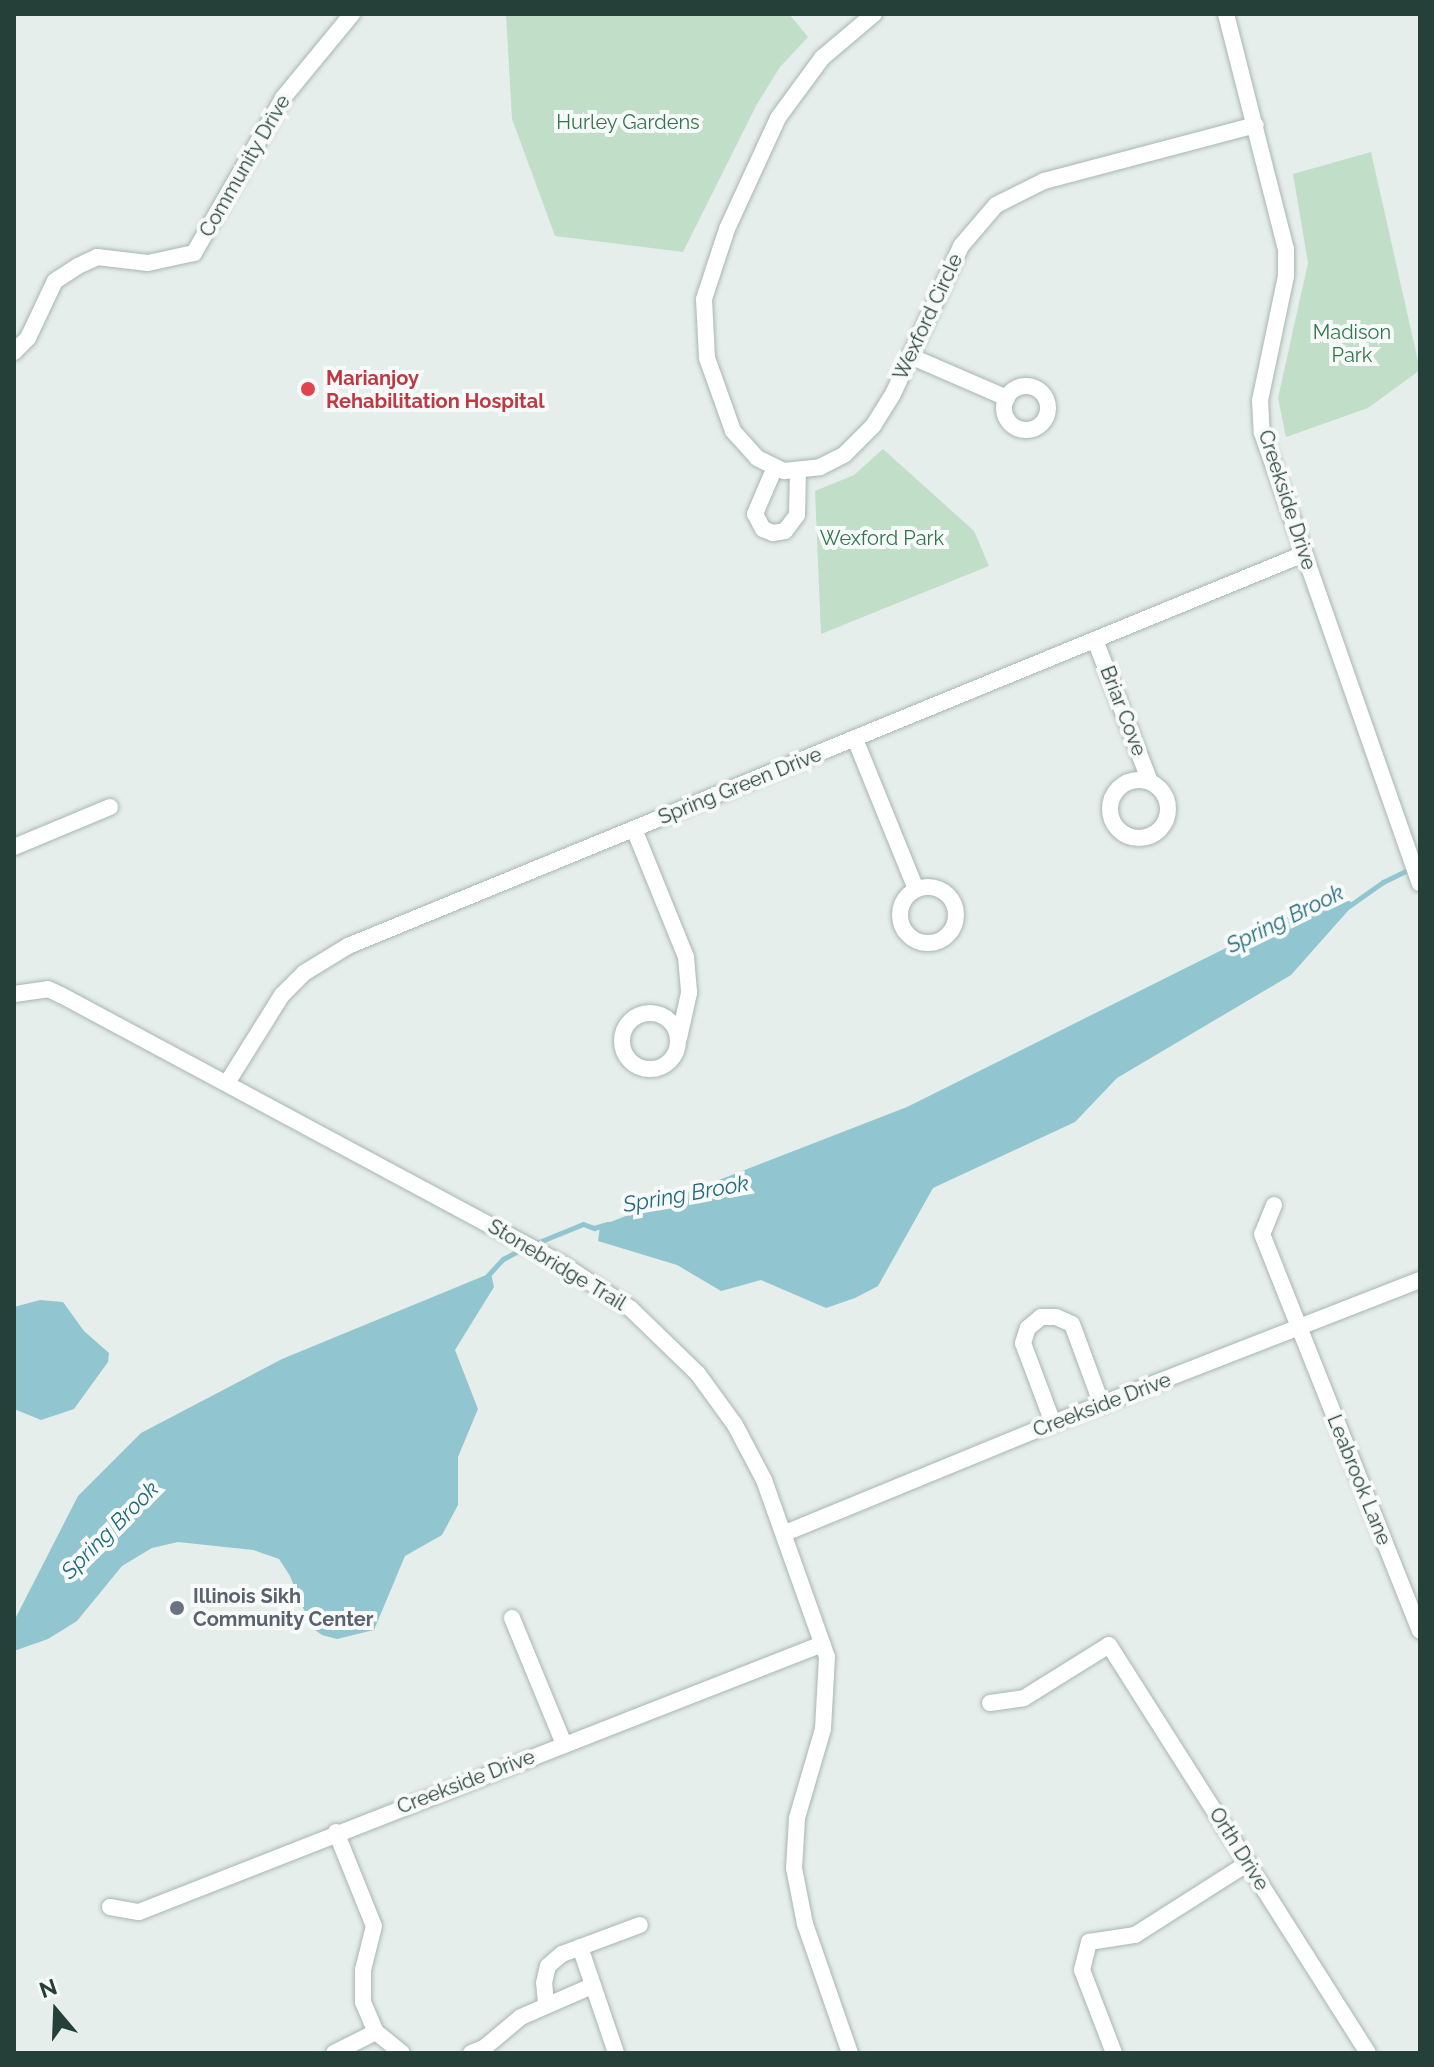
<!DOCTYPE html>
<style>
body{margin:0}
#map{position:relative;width:1434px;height:2067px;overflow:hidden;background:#e6eeeb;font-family:Raleway,sans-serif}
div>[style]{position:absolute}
.green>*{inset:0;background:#c0dec8}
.water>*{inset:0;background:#91c6d0}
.stream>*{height:5px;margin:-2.5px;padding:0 2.5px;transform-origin:2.5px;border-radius:2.5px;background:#91c6d0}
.roads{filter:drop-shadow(0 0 2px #a8b6b2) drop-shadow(0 0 2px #a8b6b2)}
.street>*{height:16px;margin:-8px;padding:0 8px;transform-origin:8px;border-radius:8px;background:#fff}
.street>.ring{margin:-8px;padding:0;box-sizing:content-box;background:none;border:16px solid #fff;border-radius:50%}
.dots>*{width:22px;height:22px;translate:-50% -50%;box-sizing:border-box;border:4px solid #f7faf9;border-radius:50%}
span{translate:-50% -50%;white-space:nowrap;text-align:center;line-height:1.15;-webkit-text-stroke:8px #f7faf9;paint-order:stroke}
.park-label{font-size:20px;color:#30764c}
.street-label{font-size:20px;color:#254039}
.health-label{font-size:20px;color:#be3a42;font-weight:700}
.left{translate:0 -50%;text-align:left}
.worship-label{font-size:20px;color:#5b616d;font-weight:700}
.water-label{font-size:22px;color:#206a7b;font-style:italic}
.frame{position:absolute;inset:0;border:16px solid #254039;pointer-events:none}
.north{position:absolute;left:16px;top:1971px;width:80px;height:80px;-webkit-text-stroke:6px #f7faf9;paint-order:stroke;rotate:341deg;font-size:22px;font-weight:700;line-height:32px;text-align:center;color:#254039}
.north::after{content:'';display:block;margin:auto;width:28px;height:36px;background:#254039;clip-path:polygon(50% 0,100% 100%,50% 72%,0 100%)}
</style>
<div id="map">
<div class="green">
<div style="clip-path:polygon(506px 14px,789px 14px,808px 37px,780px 67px,757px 104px,683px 252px,555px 236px,512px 119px)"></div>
<div style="clip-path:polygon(1371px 152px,1420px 370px,1368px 408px,1286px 437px,1278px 398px,1308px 263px,1293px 174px)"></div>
<div style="clip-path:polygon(883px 449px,974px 531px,989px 566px,821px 634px,815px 491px,854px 475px)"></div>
</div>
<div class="water">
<div style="clip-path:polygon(1330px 896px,1342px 896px,1354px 904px,1291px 975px,1117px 1078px,1075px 1122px,933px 1188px,878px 1286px,855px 1298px,826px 1308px,761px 1280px,721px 1291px,677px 1265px,598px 1241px,600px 1226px,907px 1107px)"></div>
<div style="clip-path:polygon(491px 1273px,494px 1287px,455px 1350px,478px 1409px,458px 1457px,458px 1505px,442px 1535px,405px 1556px,374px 1630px,337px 1639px,322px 1635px,311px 1627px,290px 1576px,279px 1559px,253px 1550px,178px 1542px,152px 1548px,122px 1566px,77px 1621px,48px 1639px,14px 1651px,14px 1621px,78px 1496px,141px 1433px,282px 1359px)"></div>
<div style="clip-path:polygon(40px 1300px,63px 1302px,84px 1331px,109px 1353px,108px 1362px,74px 1409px,41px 1420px,14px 1409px,14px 1307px)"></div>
</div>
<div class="stream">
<div style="left:1349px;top:906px;width:42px;rotate:-35.2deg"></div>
<div style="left:1383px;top:882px;width:32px;rotate:-26deg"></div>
<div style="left:534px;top:1244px;width:53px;rotate:-22.2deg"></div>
<div style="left:583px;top:1224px;width:12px;rotate:20deg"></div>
<div style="left:594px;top:1228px;width:14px;rotate:-17deg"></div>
<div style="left:488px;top:1275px;width:22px;rotate:-47deg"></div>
<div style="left:503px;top:1259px;width:24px;rotate:-28deg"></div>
</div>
<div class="roads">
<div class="street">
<div style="left:874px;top:14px;width:68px;rotate:139.8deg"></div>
<div style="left:822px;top:58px;width:74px;rotate:126.3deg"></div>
<div style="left:778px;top:118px;width:122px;rotate:114.7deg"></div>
<div style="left:727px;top:229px;width:74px;rotate:108.2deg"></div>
<div style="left:704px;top:299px;width:59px;rotate:87.1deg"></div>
<div style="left:707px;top:358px;width:77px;rotate:70.4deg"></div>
<div style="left:733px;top:431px;width:36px;rotate:48deg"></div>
<div style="left:757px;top:458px;width:30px;rotate:26deg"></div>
<div style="left:784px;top:471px;width:36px;rotate:-6deg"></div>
<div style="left:820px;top:467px;width:28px;rotate:-27deg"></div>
<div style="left:845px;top:454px;width:40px;rotate:-45deg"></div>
<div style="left:873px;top:426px;width:38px;rotate:-58deg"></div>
<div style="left:893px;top:394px;width:163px;rotate:-65.3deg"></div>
<div style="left:961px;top:246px;width:54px;rotate:-49.5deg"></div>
<div style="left:996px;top:205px;width:54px;rotate:-26.6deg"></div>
<div style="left:1044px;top:181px;width:219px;rotate:-14.8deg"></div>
<div style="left:1226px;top:14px;width:243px;rotate:75.7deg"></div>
<div style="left:1286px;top:249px;width:27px;rotate:90deg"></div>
<div style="left:1286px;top:276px;width:127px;rotate:101.8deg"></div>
<div style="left:1260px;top:400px;width:33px;rotate:87deg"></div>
<div style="left:1262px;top:433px;width:477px;rotate:70.7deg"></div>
<div style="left:14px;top:352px;width:20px;rotate:-45deg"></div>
<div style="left:28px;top:338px;width:63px;rotate:-64.7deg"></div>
<div style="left:55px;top:281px;width:27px;rotate:-33deg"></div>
<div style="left:78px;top:266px;width:21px;rotate:-25deg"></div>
<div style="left:97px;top:257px;width:51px;rotate:6.7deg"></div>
<div style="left:148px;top:263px;width:47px;rotate:-12.3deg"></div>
<div style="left:194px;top:253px;width:179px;rotate:-60.1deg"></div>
<div style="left:283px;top:98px;width:109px;rotate:-50.6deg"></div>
<div style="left:910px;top:356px;width:106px;rotate:23.4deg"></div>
<div class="ring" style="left:1004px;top:386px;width:28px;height:28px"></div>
<div style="left:775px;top:467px;width:51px;rotate:113.1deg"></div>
<div style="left:755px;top:514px;width:17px;rotate:62deg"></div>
<div style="left:763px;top:529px;width:11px;rotate:22deg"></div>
<div style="left:773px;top:533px;width:12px;rotate:-9deg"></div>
<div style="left:785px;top:531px;width:20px;rotate:-53deg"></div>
<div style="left:797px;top:515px;width:43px;rotate:-88.7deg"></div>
<div style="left:1095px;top:640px;width:152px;rotate:68.8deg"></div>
<div style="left:855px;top:739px;width:162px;rotate:67.9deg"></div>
<div class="ring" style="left:1110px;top:780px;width:42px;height:42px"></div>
<div style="left:634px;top:829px;width:138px;rotate:67.9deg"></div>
<div style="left:686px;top:957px;width:36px;rotate:85deg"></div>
<div style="left:689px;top:993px;width:46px;rotate:102.5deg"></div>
<div style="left:14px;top:847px;width:104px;rotate:-22.6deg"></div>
<div class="ring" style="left:900px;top:887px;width:40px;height:40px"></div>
<div style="left:14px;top:994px;width:34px;rotate:-8deg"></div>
<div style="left:48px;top:989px;width:14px;rotate:25deg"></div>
<div style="left:61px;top:995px;width:569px;rotate:28.23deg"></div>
<div style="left:562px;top:1264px;width:82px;rotate:33.1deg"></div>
<div style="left:631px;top:1309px;width:93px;rotate:44.1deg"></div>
<div style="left:698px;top:1374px;width:63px;rotate:54deg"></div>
<div style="left:735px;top:1425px;width:62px;rotate:62.2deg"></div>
<div style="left:764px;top:1480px;width:188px;rotate:70.4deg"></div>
<div style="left:827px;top:1657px;width:72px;rotate:93.2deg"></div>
<div style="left:823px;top:1729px;width:93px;rotate:106.3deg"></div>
<div style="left:797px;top:1818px;width:50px;rotate:93.4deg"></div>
<div style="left:794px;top:1868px;width:57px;rotate:78.9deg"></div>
<div style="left:805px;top:1924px;width:137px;rotate:70.8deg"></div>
<div class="ring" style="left:622px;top:1013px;width:40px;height:40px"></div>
<div style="left:227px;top:1083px;width:104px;rotate:-58deg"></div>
<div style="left:282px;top:995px;width:31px;rotate:-45deg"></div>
<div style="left:304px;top:973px;width:52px;rotate:-31.5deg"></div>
<div style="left:348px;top:946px;width:1033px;rotate:-22.3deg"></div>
<div style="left:1274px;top:1205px;width:31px;rotate:112deg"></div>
<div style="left:1262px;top:1234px;width:427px;rotate:68.3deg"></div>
<div style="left:1053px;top:1423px;width:85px;rotate:-110.6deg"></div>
<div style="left:1023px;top:1343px;width:16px;rotate:-72deg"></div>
<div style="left:1028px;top:1328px;width:17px;rotate:-40deg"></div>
<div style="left:1041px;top:1317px;width:15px"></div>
<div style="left:1056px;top:1317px;width:17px;rotate:24deg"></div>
<div style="left:1072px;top:1324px;width:86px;rotate:69.7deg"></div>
<div style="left:785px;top:1533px;width:290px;rotate:-22.3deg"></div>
<div style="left:1053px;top:1423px;width:394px;rotate:-21.3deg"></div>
<div style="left:512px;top:1618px;width:136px;rotate:67.6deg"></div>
<div style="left:990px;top:1703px;width:34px;rotate:-8deg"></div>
<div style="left:1024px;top:1698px;width:100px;rotate:-31.9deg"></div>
<div style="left:1109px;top:1645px;width:483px;rotate:57.6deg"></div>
<div style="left:336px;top:1832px;width:101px;rotate:68deg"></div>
<div style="left:374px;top:1926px;width:45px;rotate:104deg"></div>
<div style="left:363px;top:1970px;width:32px;rotate:90deg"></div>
<div style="left:363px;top:2002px;width:33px;rotate:67deg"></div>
<div style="left:376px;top:2032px;width:33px;rotate:39deg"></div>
<div style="left:110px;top:1907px;width:29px;rotate:10deg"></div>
<div style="left:139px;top:1912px;width:734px;rotate:-21.42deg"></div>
<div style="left:580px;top:1947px;width:112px;rotate:71.2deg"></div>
<div style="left:546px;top:2004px;width:21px;rotate:-95deg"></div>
<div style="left:544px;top:1983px;width:17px;rotate:-77deg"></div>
<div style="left:548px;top:1966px;width:18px;rotate:-41deg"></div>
<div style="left:562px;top:1954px;width:83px;rotate:-20.4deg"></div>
<div style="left:334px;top:2053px;width:47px;rotate:-26.6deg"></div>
<div style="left:471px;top:2053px;width:14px;rotate:-21deg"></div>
<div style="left:484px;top:2048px;width:48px;rotate:-40deg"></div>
<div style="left:521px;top:2017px;width:77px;rotate:-23.6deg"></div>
<div style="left:1114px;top:2053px;width:89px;rotate:-111.1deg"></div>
<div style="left:1082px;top:1970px;width:29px;rotate:-76deg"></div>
<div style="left:1089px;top:1942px;width:47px;rotate:-8.7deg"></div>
<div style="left:1135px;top:1935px;width:134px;rotate:-32.5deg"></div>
</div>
</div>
<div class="dots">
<div style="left:308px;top:389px;background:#e0444e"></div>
<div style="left:177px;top:1608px;background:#6b7280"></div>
</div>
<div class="park-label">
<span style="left:628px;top:122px">Hurley Gardens</span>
<span style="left:1352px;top:344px">Madison<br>Park</span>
<span style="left:882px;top:538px">Wexford Park</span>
</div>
<div class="street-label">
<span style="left:245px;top:166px;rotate:-60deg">Community Drive</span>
<span style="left:928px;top:317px;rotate:-65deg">Wexford Circle</span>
<span style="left:1287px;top:500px;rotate:72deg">Creekside Drive</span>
<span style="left:1123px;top:711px;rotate:69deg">Briar Cove</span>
<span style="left:740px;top:786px;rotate:-22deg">Spring Green Drive</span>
<span style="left:557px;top:1265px;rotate:31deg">Stonebridge Trail</span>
<span style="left:1102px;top:1405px;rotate:-21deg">Creekside Drive</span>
<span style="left:1359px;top:1480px;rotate:68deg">Leabrook Lane</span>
<span style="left:466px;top:1782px;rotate:-21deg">Creekside Drive</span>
<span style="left:1239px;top:1849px;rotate:58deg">Orth Drive</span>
</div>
<div class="health-label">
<span class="left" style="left:326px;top:390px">Marianjoy<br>Rehabilitation Hospital</span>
</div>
<div class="worship-label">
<span class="left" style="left:193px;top:1608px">Illinois Sikh<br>Community Center</span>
</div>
<div class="water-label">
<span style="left:1285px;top:919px;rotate:-26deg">Spring Brook</span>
<span style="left:686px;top:1194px;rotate:-10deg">Spring Brook</span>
<span style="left:110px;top:1530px;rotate:-45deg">Spring Brook</span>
</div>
<div class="frame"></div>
<div class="north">N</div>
</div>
